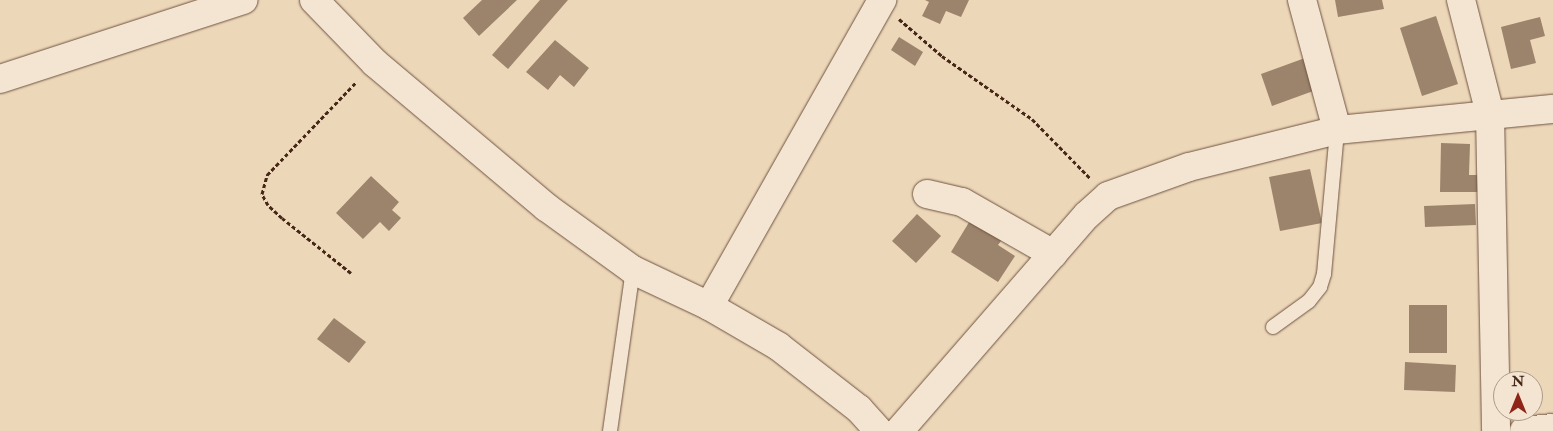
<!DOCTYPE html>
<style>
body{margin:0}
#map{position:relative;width:1553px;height:431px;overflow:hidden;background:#edd7b9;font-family:"IM FELL Double Pica",serif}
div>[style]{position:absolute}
.building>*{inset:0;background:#9c836c}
.path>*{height:3px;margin-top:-1.5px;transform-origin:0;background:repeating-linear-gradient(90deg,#452718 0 4px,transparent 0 6.5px)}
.roads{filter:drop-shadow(0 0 1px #6f5340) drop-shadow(0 0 1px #6f5340)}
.lane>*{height:14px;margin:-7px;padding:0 7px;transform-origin:7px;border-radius:7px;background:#f3e5d2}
.street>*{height:28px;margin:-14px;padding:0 14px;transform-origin:14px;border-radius:14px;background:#f3e5d2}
span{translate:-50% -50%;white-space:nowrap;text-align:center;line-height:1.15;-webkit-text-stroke:4px #f3e5d2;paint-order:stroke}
.north{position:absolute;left:1493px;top:371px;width:50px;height:50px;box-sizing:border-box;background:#f3e5d2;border:1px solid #ad9988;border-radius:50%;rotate:0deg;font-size:14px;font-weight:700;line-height:20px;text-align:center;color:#452718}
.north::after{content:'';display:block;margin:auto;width:18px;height:22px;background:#8f2418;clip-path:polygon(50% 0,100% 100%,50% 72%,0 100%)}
</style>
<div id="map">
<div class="building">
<div style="clip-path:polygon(482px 0,517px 0,479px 36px,463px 18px)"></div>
<div style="clip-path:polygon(540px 0,568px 0,508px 69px,492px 55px)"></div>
<div style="clip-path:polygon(925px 0,969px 0,961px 17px,946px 11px,940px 24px,922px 16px,929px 2px)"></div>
<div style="clip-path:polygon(1335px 0,1382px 0,1384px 9px,1338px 17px)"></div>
<div style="clip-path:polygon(1436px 16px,1458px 84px,1422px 96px,1400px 28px)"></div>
<div style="clip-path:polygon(1540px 17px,1545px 36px,1530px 40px,1536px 63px,1511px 69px,1501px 27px)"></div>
<div style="clip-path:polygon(899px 37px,923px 52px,915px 66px,891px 50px)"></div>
<div style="clip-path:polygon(555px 40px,589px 68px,574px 87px,560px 75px,548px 90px,526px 72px)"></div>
<div style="clip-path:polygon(1305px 58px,1316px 90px,1272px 106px,1261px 74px)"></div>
<div style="clip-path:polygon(1441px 143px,1470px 144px,1469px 175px,1484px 175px,1484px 192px,1440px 192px)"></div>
<div style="clip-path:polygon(1310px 169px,1322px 223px,1280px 231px,1269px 177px)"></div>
<div style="clip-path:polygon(371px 176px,399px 202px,392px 210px,401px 218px,389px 231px,380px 222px,363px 239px,336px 213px)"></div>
<div style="clip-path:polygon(1475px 204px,1476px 225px,1425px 227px,1424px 206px)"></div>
<div style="clip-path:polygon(917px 214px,941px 236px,916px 263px,892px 241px)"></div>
<div style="clip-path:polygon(971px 219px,1006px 234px,998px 245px,1015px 256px,998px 282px,951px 252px)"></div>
<div style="clip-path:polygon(1409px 305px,1447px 305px,1447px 353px,1409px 353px)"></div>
<div style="clip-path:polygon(334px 318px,366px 342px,349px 363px,317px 339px)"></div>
<div style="clip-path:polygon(1405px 362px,1456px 365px,1455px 392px,1404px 390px)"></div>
</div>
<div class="path">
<div style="left:899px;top:19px;width:57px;rotate:40.7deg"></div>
<div style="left:942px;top:56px;width:110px;rotate:35deg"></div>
<div style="left:1032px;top:119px;width:83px;rotate:45.5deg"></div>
<div style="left:351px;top:273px;width:88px;rotate:-141.4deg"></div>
<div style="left:282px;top:218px;width:19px;rotate:-137deg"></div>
<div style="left:268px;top:205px;width:13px;rotate:-119deg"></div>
<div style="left:262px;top:194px;width:20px;rotate:-75deg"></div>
<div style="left:267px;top:175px;width:130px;rotate:-46.2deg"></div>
</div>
<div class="roads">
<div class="lane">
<div style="left:1273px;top:327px;width:44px;rotate:-35.8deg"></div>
<div style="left:1309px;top:301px;width:18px;rotate:-52deg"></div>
<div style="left:1320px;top:287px;width:14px;rotate:-73deg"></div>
<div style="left:1324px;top:274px;width:145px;rotate:-84.8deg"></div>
<div style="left:610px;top:431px;width:163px;rotate:-81.9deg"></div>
</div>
<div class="street">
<div style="left:314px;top:0;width:88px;rotate:45.9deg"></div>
<div style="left:375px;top:63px;width:224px;rotate:40.1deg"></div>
<div style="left:546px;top:207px;width:107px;rotate:35.9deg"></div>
<div style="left:633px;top:270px;width:84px;rotate:25.3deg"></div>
<div style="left:709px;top:306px;width:80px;rotate:30.1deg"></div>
<div style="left:778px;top:346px;width:103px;rotate:37.9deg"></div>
<div style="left:859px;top:409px;width:30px;rotate:48deg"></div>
<div style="left:1302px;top:0;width:135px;rotate:74.9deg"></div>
<div style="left:1461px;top:0;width:118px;rotate:75.7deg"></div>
<div style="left:1490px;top:114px;width:317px;rotate:88.9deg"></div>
<div style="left:0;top:79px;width:256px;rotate:-18deg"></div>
<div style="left:927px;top:194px;width:36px;rotate:13deg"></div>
<div style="left:962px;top:202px;width:105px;rotate:29.7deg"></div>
<div style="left:709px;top:306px;width:352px;rotate:-60.5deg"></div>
<div style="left:899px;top:431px;width:286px;rotate:-49deg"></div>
<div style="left:1087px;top:215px;width:28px;rotate:-42deg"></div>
<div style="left:1108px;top:196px;width:86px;rotate:-19.7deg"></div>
<div style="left:1189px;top:167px;width:153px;rotate:-14deg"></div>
<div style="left:1337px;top:130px;width:217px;rotate:-5.6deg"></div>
<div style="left:1524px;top:431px;width:29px;rotate:-6deg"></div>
</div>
</div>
<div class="north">N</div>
</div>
